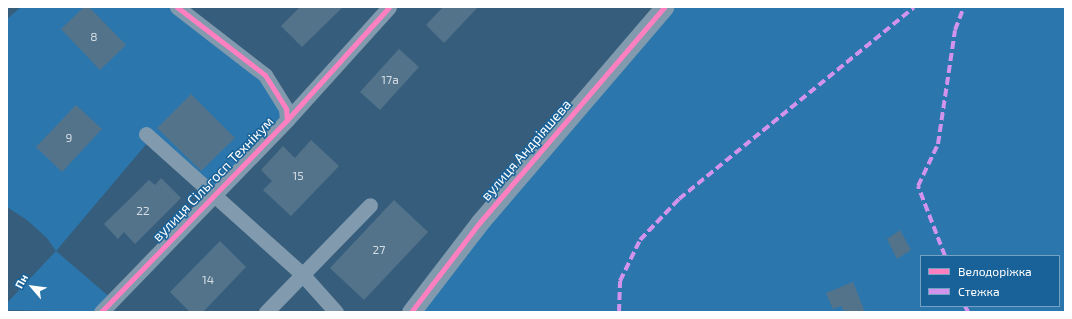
<!DOCTYPE html>
<meta charset="utf-8">
<style>
body{margin:0}
#map{position:relative;width:1072px;height:319px;overflow:hidden;background:#365e7c;font-family:"Exo 2",sans-serif}
div>[style]{position:absolute}
.green>*{inset:0;background:#2b77ad}
.building>*{inset:0;background:#53738b}
.minor>*{height:15px;margin:-7.5px;padding:0 7.5px;transform-origin:7.5px;border-radius:7.5px;background:#819aae}
.tertiary>*{height:19px;margin:-9.5px;padding:0 9.5px;transform-origin:9.5px;border-radius:9.5px;background:#819aae}
.quiet>*{height:4px;margin-top:-2px;transform-origin:0;background:repeating-linear-gradient(90deg,#d193ec 0 8px,transparent 0 12px)}
.cycleway>*{height:5px;margin:-2.5px;padding:0 2.5px;transform-origin:2.5px;border-radius:2.5px;background:#ff80c0}
span{translate:-50% -50%;white-space:nowrap;text-align:center;line-height:1.15;-webkit-text-stroke:3px #196299;paint-order:stroke}
.number-label{font-size:12px;color:#d4dce2}
.number-label span{-webkit-text-stroke-width:0}
.street-label{font-size:14px;color:#fff}
.frame{position:absolute;inset:0;border:8px solid #fff;pointer-events:none}
.legend{position:absolute;left:920px;top:255px;width:140px;height:52px;box-sizing:border-box;background:#196299;border:1px solid #75a1c2;margin:0;padding:5px 7px;list-style:none;font-size:12px;color:#fff}
.legend li{display:flex;align-items:center;gap:8px;height:20px}
.legend b{width:20px;border:1px solid #75a1c2}
.north{position:absolute;left:12px;top:267px;width:40px;height:40px;-webkit-text-stroke:3px #196299;paint-order:stroke;rotate:298deg;font-size:11px;font-weight:700;line-height:16px;text-align:center;color:#fff}
.north::after{content:'';display:block;margin:auto;width:14px;height:18px;background:#fff;clip-path:polygon(50% 0,100% 100%,50% 72%,0 100%)}
</style>
<div id="map">
<div class="green">
<div style="clip-path:polygon(21px 7px,177px 7px,265px 75px,287px 120px,214px 196px,148px 142px,56px 251px,113px 300px,101px 312px,7px 310px,7px 303px,56px 251px,47px 238px,27px 220px,7px 207px,7px 19px)"></div>
<div style="clip-path:polygon(evenodd,670px 7px,1065px 7px,1065px 312px,411px 312px,670px 7px,921px 256px,1059px 256px,1059px 306px,921px 306px,921px 256px)"></div>
</div>
<div class="building">
<div style="clip-path:polygon(84px 7px,89px 7px,126px 45px,100px 70px,61px 29px)"></div>
<div style="clip-path:polygon(300px 7px,343px 7px,302px 47px,281px 26px)"></div>
<div style="clip-path:polygon(443px 7px,478px 7px,444px 43px,426px 25px)"></div>
<div style="clip-path:polygon(399px 49px,419px 67px,380px 110px,360px 92px)"></div>
<div style="clip-path:polygon(191px 94px,235px 138px,201px 171px,157px 128px)"></div>
<div style="clip-path:polygon(76px 105px,102px 129px,62px 172px,36px 147px)"></div>
<div style="clip-path:polygon(311px 140px,339px 166px,291px 216px,263px 190px,272px 181px,261px 170px,283px 146px,295px 158px)"></div>
<div style="clip-path:polygon(161px 178px,181px 198px,135px 244px,124px 232px,118px 239px,104px 224px,149px 180px,155px 185px)"></div>
<div style="clip-path:polygon(394px 200px,428px 232px,364px 300px,330px 268px)"></div>
<div style="clip-path:polygon(900px 230px,911px 250px,897px 259px,887px 239px)"></div>
<div style="clip-path:polygon(220px 241px,246px 267px,203px 312px,190px 312px,170px 292px)"></div>
<div style="clip-path:polygon(853px 282px,865px 312px,844px 312px,841px 306px,833px 309px,826px 293px)"></div>
</div>
<div class="minor">
<div style="left:177px;top:7px;width:111px;rotate:37.7deg"></div>
<div style="left:265px;top:75px;width:40px;rotate:58deg"></div>
<div style="left:286px;top:109px;width:11px;rotate:85deg"></div>
<div style="left:146px;top:134px;width:210px;rotate:41.9deg"></div>
<div style="left:302px;top:274px;width:51px;rotate:48.2deg"></div>
<div style="left:101px;top:312px;width:267px;rotate:-45.9deg"></div>
<div style="left:287px;top:120px;width:152px;rotate:-47.9deg"></div>
<div style="left:266px;top:312px;width:149px;rotate:-45.8deg"></div>
</div>
<div class="tertiary">
<div style="left:411px;top:312px;width:113px;rotate:-52.5deg"></div>
<div style="left:480px;top:222px;width:283px;rotate:-49.4deg"></div>
</div>
<div class="quiet">
<div style="left:945px;top:256px;width:75px;rotate:-111.1deg"></div>
<div style="left:918px;top:186px;width:47px;rotate:-64.5deg"></div>
<div style="left:938px;top:144px;width:115px;rotate:-81.5deg"></div>
<div style="left:955px;top:30px;width:25px;rotate:-69deg"></div>
<div style="left:965px;top:306px;width:7px;rotate:63deg"></div>
<div style="left:619px;top:312px;width:31px;rotate:-88deg"></div>
<div style="left:620px;top:281px;width:46px;rotate:-64deg"></div>
<div style="left:640px;top:240px;width:57px;rotate:-46.4deg"></div>
<div style="left:679px;top:199px;width:303px;rotate:-39.2deg"></div>
</div>
<div class="cycleway">
<div style="left:177px;top:7px;width:111px;rotate:37.7deg"></div>
<div style="left:265px;top:75px;width:40px;rotate:58deg"></div>
<div style="left:286px;top:109px;width:11px;rotate:85deg"></div>
<div style="left:101px;top:312px;width:267px;rotate:-45.9deg"></div>
<div style="left:287px;top:120px;width:152px;rotate:-47.9deg"></div>
<div style="left:411px;top:312px;width:113px;rotate:-52.5deg"></div>
<div style="left:480px;top:222px;width:283px;rotate:-49.4deg"></div>
</div>
<div class="number-label">
<span style="left:94px;top:37px">8</span>
<span style="left:390px;top:80px">17а</span>
<span style="left:69px;top:138px">9</span>
<span style="left:298px;top:176px">15</span>
<span style="left:143px;top:211px">22</span>
<span style="left:379px;top:250px">27</span>
<span style="left:208px;top:280px">14</span>
</div>
<div class="street-label">
<span style="left:526px;top:150px;rotate:-49deg">вулиця Андріяшева</span>
<span style="left:213px;top:179px;rotate:-46deg">вулиця Сільгосп Технікум</span>
</div>
<div class="frame"></div>
<ul class="legend">
<li><b style="height:5px;background:#ff80c0"></b>Велодоріжка</li>
<li><b style="height:5px;background:#d193ec"></b>Стежка</li>
</ul>
<div class="north">Пн</div>
</div>
